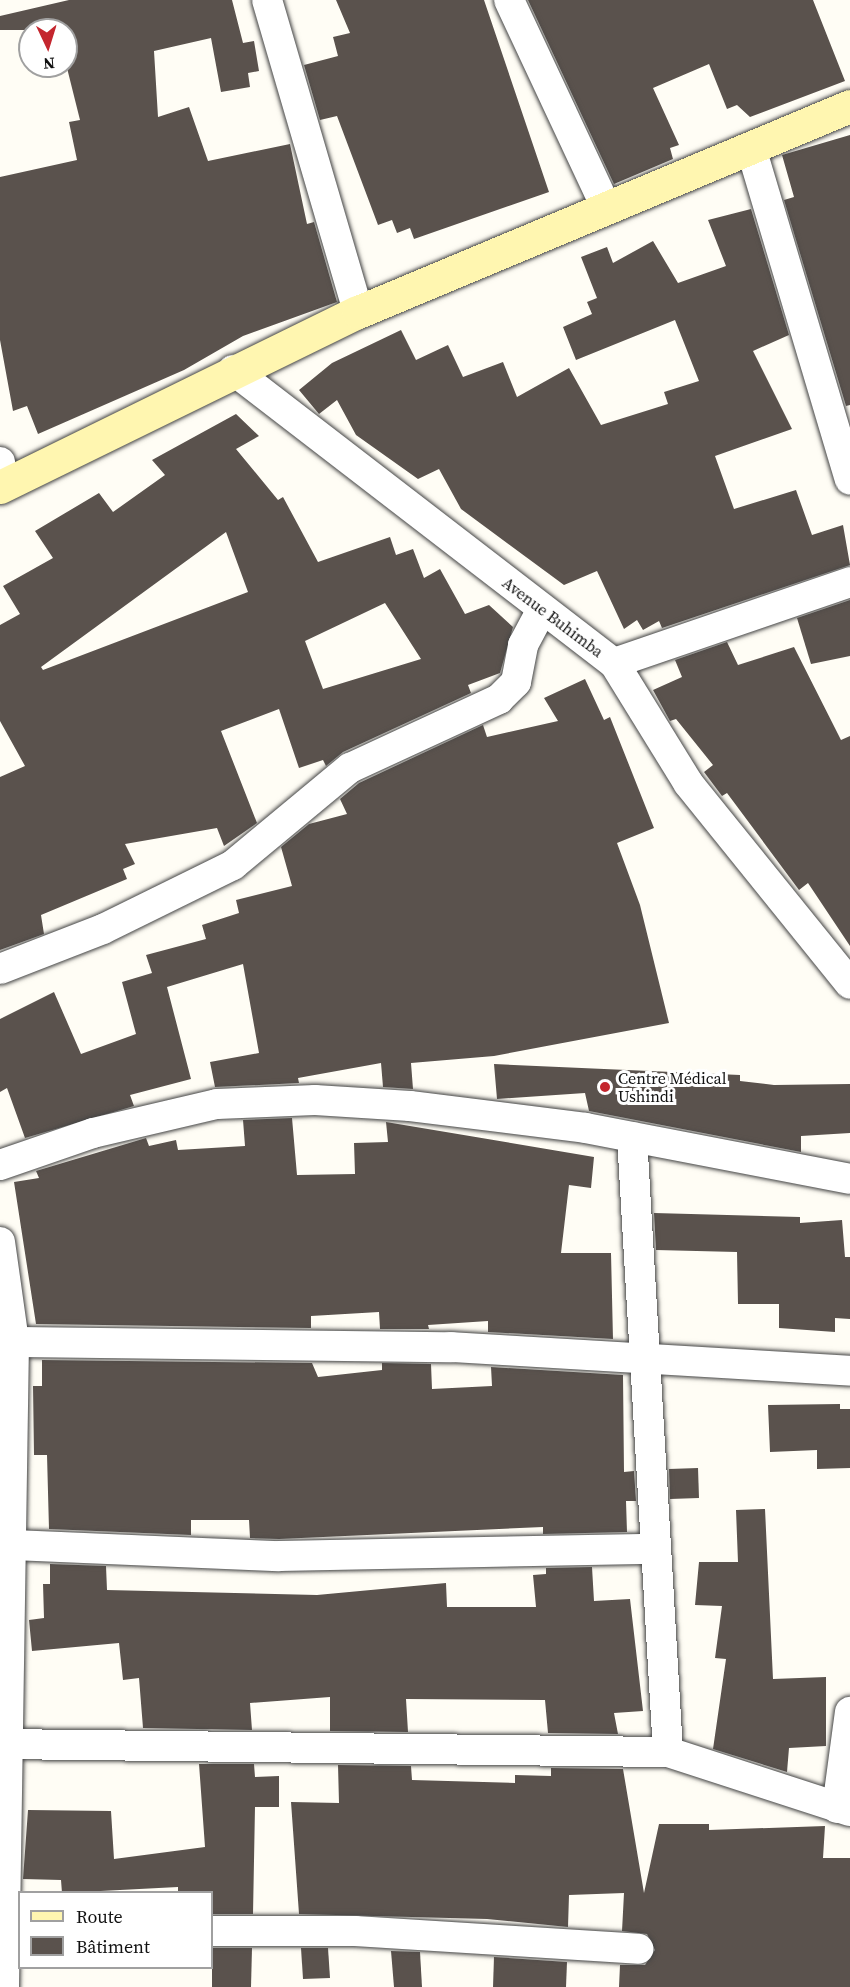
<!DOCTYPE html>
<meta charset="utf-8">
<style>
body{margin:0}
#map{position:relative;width:850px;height:1987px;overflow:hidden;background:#fffdf5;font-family:"Source Serif 4",serif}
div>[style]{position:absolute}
.building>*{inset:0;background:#5a524d}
.roads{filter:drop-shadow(0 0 2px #444) drop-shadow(0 0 2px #444)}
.street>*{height:30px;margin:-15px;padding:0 15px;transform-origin:15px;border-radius:15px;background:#fff}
.secondary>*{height:33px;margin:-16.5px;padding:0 16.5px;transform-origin:16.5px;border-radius:16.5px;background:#fff6b0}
.dots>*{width:16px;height:16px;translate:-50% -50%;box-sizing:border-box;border:3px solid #fff;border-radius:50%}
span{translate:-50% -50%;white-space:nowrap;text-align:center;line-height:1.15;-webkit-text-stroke:6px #fff;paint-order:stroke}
.street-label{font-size:16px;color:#111}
.poi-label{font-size:16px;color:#111}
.left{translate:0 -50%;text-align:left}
.legend{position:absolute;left:18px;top:1891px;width:195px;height:78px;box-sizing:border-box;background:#fff;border:2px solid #a0a0a0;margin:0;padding:8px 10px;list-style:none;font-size:18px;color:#111}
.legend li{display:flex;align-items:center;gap:12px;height:30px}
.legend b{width:30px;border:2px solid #a0a0a0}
.north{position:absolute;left:18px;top:18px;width:60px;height:60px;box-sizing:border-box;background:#fff;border:2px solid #a0a0a0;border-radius:50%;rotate:176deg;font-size:16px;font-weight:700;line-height:24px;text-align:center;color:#111}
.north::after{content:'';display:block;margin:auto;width:21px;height:27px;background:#c4262e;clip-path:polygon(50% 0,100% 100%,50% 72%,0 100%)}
</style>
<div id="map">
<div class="building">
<div style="clip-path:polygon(69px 0,232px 0,243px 43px,254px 41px,259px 71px,248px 73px,250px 87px,221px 92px,211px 38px,154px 51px,158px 117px,189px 107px,208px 161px,290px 144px,307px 224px,314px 222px,337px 302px,243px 336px,184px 370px,38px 434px,27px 406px,13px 411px,0 340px,0 177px,77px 160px,69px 122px,80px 120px,66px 64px,66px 30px,0 30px,0 16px)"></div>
<div style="clip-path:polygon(336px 0,484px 0,549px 192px,414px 239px,410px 228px,397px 233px,392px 220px,378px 225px,337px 116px,320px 120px,304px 65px,338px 56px,333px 37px,350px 33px)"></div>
<div style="clip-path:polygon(528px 0,813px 0,845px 81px,750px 117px,737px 105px,727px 109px,709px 64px,653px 88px,679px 145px,670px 148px,673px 159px,614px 184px)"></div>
<div style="clip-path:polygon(850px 135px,850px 405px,846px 406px,784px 200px,794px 197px,782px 155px)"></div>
<div style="clip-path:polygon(751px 209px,789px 335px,753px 351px,792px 429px,715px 456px,734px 509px,796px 490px,812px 535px,843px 525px,850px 565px,662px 628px,659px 621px,643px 630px,637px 620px,624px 629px,597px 571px,564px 585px,461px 509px,439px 469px,418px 479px,356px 435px,337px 400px,319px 414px,299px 390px,332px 363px,401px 330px,416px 360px,448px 345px,463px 377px,503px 362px,517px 397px,569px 368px,601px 425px,668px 404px,664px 392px,699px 381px,675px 320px,576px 360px,563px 327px,592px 314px,587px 302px,597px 298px,581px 257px,607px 247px,613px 263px,653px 241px,678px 283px,726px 266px,708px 220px)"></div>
<div style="clip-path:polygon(evenodd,236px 414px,259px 436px,236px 449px,278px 500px,283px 497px,318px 562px,390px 537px,396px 555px,413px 549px,424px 578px,440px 569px,465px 614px,489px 605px,513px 627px,500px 673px,468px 685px,471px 693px,343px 752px,326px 766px,323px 760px,299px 768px,279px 709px,221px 731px,257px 823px,224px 846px,217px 828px,125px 844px,135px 864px,123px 869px,127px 879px,41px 915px,44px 934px,0 950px,0 777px,25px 766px,0 721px,0 625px,20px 614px,3px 586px,53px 558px,35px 531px,99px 493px,113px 512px,165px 475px,152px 460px,236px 414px,226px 532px,248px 592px,43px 670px,41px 667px,226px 532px,236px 414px,385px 603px,421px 659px,323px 689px,305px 641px,385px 603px)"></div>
<div style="clip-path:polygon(850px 600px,850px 656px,811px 664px,797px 618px)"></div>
<div style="clip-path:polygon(727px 642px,738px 665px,794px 647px,841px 740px,850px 736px,850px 946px,808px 883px,799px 890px,727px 793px,722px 796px,704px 772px,713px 765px,676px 719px,670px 721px,653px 690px,682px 677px,675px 660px)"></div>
<div style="clip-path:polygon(585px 679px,604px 720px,610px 717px,654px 828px,617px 843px,640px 905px,669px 1023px,494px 1056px,411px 1063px,413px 1089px,383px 1087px,381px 1063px,298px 1078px,299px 1083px,215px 1087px,210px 1062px,259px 1053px,243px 964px,167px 987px,191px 1079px,130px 1095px,134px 1106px,25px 1138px,7px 1088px,0 1092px,0 1019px,54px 992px,81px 1054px,136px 1034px,122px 982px,152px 973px,146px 955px,206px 939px,202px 925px,239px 913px,236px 900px,292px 886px,281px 847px,309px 824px,347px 814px,340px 799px,359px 783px,483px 725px,487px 737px,558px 721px,544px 698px)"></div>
<div style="clip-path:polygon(494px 1064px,740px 1075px,740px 1081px,774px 1085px,850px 1084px,850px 1133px,801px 1136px,801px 1152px,589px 1111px,585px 1093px,497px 1099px)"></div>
<div style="clip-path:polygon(292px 1118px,297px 1175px,355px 1174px,354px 1143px,388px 1142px,386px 1122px,594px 1157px,591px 1188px,569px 1185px,561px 1253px,611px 1253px,613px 1339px,488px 1332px,488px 1321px,428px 1325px,429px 1329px,380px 1329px,379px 1312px,311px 1316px,311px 1328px,36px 1324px,14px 1182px,39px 1178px,36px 1171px,146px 1138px,149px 1146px,176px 1140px,178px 1150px,245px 1146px,243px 1120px)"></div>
<div style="clip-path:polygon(654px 1213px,800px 1217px,800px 1223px,842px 1220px,845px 1257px,850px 1257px,850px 1319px,835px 1318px,835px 1332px,779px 1328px,779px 1304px,738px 1304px,737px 1252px,656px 1250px)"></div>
<div style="clip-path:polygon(42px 1360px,312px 1363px,318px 1377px,382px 1370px,382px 1363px,431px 1364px,432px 1389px,492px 1386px,491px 1367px,623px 1375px,624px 1472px,634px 1471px,636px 1501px,626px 1501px,627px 1532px,543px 1534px,543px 1527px,279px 1539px,250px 1538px,249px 1520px,191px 1520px,191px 1535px,49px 1529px,47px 1455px,34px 1455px,33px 1386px,42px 1386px)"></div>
<div style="clip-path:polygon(840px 1404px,840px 1409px,850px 1409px,850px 1468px,817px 1469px,817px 1450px,770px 1452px,768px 1405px)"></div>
<div style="clip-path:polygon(698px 1468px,699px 1498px,670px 1499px,669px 1469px)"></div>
<div style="clip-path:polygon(765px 1509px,773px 1679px,826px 1677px,826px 1746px,789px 1748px,787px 1772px,713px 1749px,726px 1659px,715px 1658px,722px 1606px,695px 1605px,699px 1562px,738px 1562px,736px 1510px)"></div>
<div style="clip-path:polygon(50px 1564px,106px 1566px,107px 1590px,317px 1595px,446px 1583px,447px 1607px,536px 1607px,533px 1575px,546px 1574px,546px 1568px,592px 1567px,594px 1601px,630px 1599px,643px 1711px,614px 1713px,618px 1734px,548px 1733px,545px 1700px,406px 1699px,408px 1732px,330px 1731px,330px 1697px,250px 1703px,252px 1730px,143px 1728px,139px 1678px,123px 1680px,119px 1643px,32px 1651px,29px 1620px,44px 1618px,43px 1584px,50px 1584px)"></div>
<div style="clip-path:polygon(199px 1764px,254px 1764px,255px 1777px,279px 1776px,279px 1807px,255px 1807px,253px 1914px,212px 1914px,212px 1893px,178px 1893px,178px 1887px,62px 1893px,61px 1880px,23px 1879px,28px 1810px,111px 1811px,114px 1859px,205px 1847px)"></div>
<div style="clip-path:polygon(338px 1765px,411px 1766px,412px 1780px,515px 1783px,515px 1775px,551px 1776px,551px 1768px,623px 1769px,644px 1893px,659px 1824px,709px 1824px,709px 1830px,825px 1826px,823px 1858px,850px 1858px,850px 1987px,619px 1987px,620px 1965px,645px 1965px,655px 1950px,647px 1934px,622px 1931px,624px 1893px,569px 1895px,568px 1927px,487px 1919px,299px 1914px,291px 1802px,339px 1803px)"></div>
<div style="clip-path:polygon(212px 1948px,252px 1948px,251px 1987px,212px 1987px)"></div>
<div style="clip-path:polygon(301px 1948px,328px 1948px,330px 1978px,303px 1979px)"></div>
<div style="clip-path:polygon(391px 1951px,420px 1952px,422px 1987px,394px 1987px)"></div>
<div style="clip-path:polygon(494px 1957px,567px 1962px,566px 1987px,493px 1987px)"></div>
</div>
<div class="roads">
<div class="street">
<div style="left:267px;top:0;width:325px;rotate:73.7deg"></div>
<div style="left:509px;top:0;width:231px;rotate:64.9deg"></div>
<div style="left:751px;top:148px;width:346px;rotate:73.4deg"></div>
<div style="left:233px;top:370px;width:481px;rotate:37.6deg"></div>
<div style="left:614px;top:663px;width:141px;rotate:58.3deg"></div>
<div style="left:688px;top:783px;width:258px;rotate:51.1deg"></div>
<div style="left:0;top:462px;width:24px;rotate:83deg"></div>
<div style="left:614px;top:663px;width:250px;rotate:-18.9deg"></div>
<div style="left:0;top:969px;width:110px;rotate:-21.2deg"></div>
<div style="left:103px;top:929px;width:145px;rotate:-26.2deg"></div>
<div style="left:233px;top:865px;width:152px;rotate:-39.7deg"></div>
<div style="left:350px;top:768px;width:164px;rotate:-24.8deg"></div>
<div style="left:499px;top:699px;width:24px;rotate:-45deg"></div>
<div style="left:516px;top:682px;width:38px;rotate:-79deg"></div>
<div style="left:523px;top:645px;width:40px;rotate:-62deg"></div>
<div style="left:632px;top:1137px;width:616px;rotate:86.65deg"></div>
<div style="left:0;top:1165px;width:98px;rotate:-19deg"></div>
<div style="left:93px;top:1133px;width:127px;rotate:-13.2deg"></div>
<div style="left:217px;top:1104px;width:98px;rotate:-2.3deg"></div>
<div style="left:315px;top:1100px;width:95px;rotate:3.6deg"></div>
<div style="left:410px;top:1106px;width:177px;rotate:7.1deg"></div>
<div style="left:586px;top:1128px;width:269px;rotate:10.9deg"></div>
<div style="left:0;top:1242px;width:101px;rotate:82deg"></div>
<div style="left:14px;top:1342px;width:645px;rotate:90.89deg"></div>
<div style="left:14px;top:1342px;width:437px;rotate:0.7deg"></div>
<div style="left:451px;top:1347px;width:400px;rotate:3.4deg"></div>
<div style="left:13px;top:1545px;width:266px;rotate:2.4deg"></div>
<div style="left:279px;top:1556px;width:376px;rotate:-1.1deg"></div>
<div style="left:0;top:1744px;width:668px;rotate:0.69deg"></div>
<div style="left:668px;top:1752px;width:191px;rotate:18deg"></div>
<div style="left:837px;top:1808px;width:97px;rotate:-82.3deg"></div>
<div style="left:212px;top:1931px;width:143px"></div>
<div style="left:355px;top:1931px;width:284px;rotate:3.6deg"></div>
</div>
<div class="secondary">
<div style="left:0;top:487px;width:398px;rotate:-26.1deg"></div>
<div style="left:358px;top:312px;width:533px;rotate:-22.72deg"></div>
</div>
</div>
<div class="dots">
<div style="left:605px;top:1087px;background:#c4262e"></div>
</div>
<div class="street-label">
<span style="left:553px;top:617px;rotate:37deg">Avenue Buhimba</span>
</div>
<div class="poi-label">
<span class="left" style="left:618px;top:1087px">Centre Médical<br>Ushindi</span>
</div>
<ul class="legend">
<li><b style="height:8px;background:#fff6b0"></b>Route</li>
<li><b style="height:16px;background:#5a524d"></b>Bâtiment</li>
</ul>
<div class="north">N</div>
</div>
